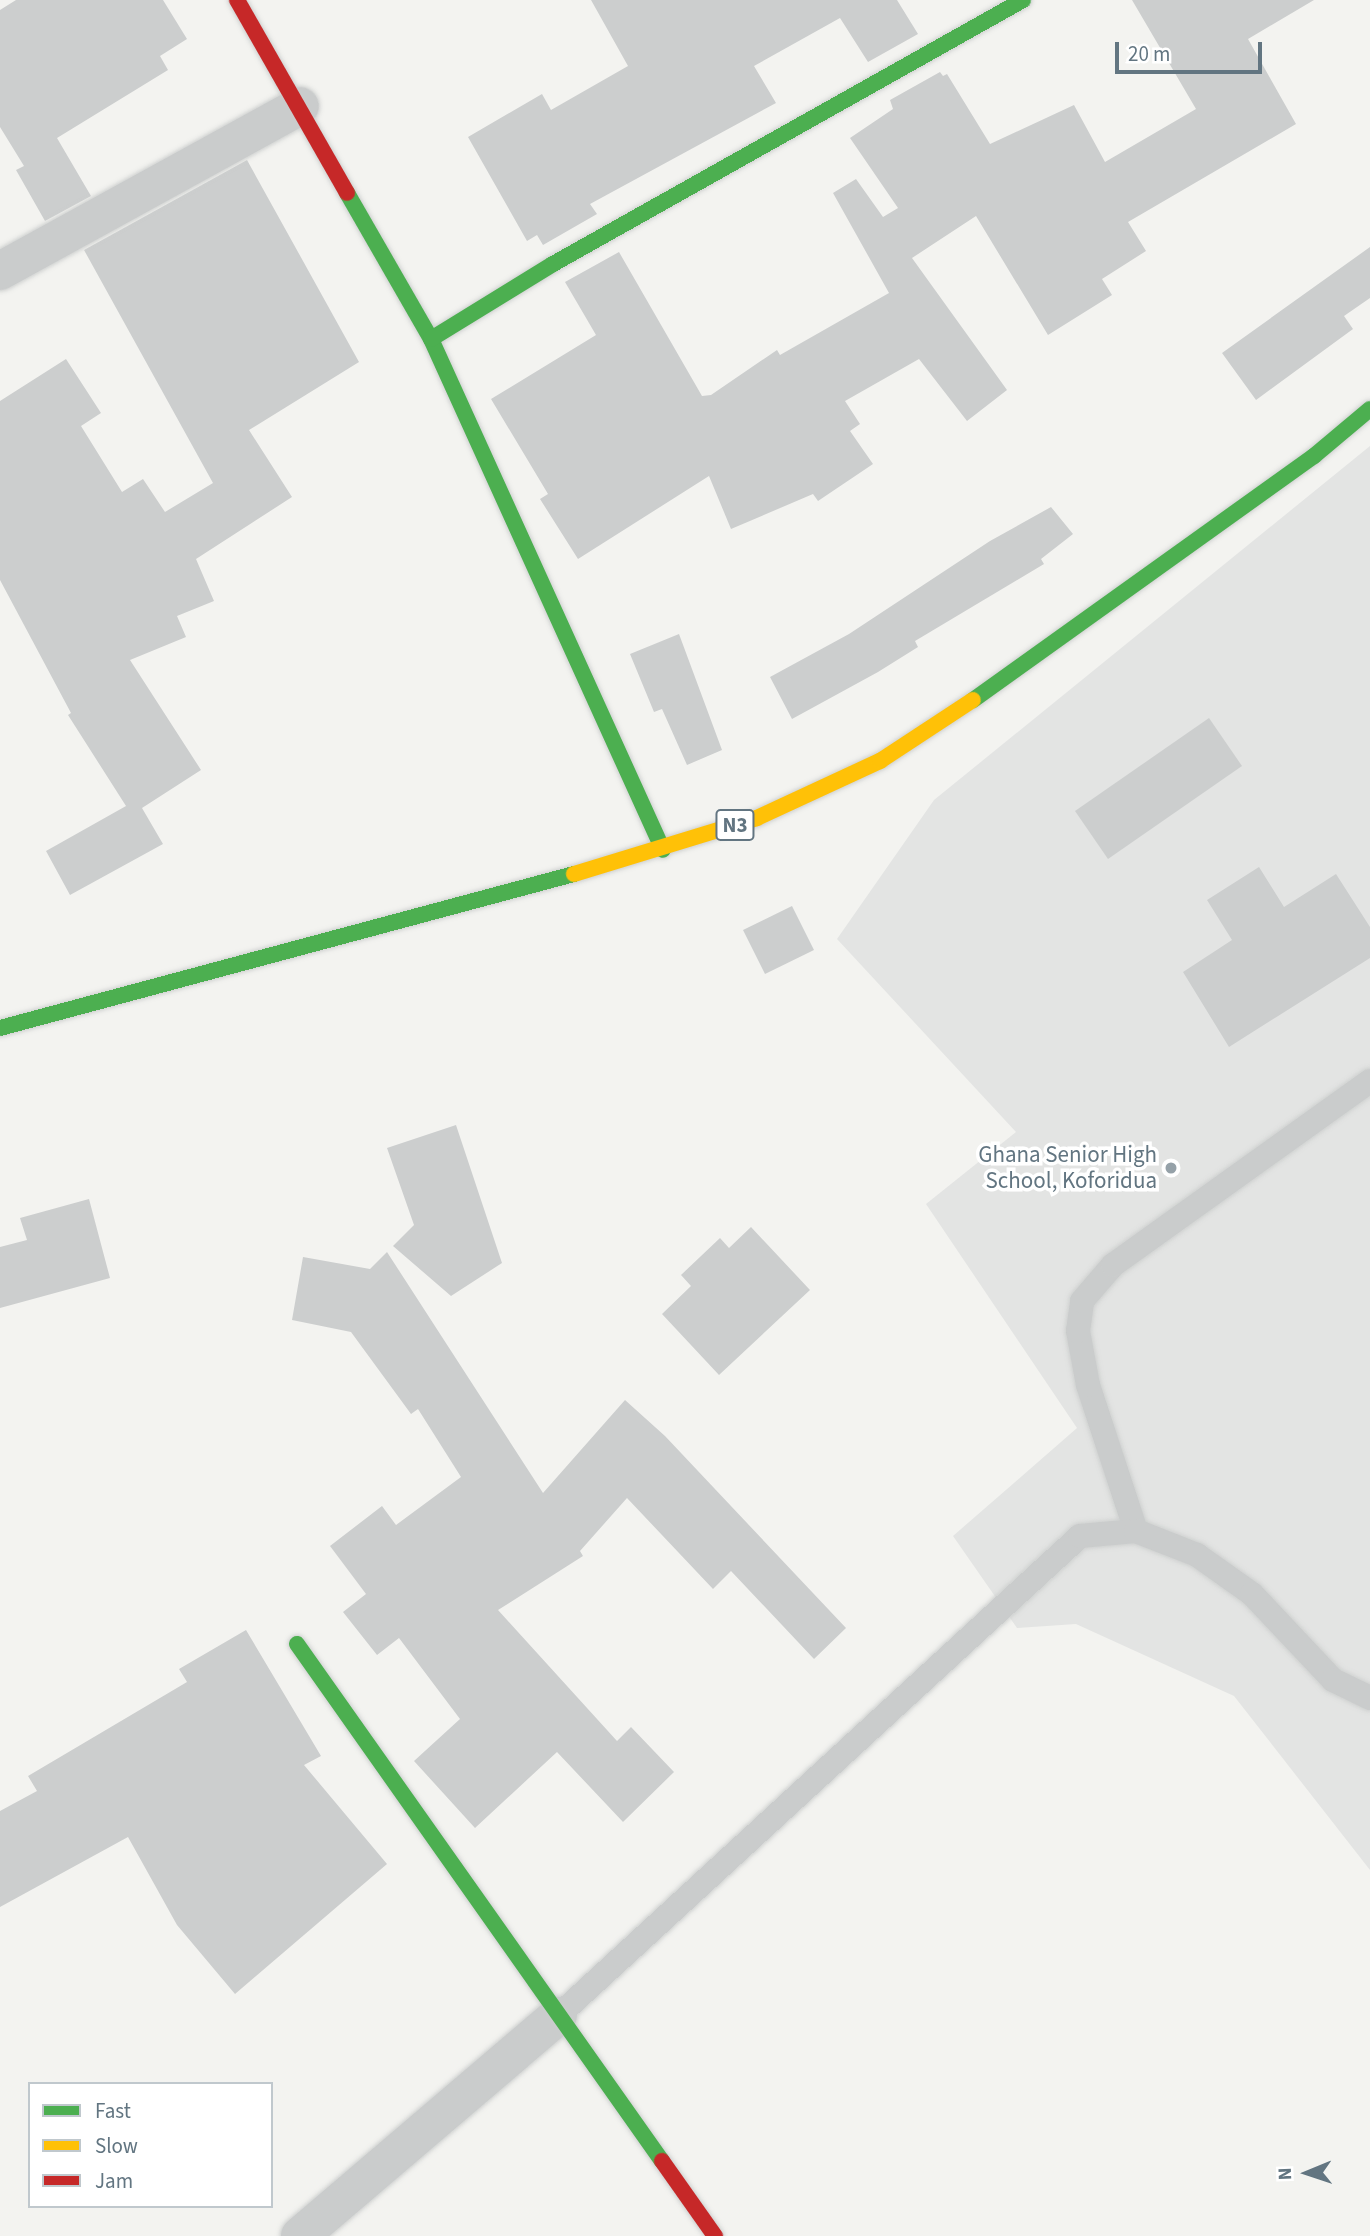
<!DOCTYPE html>
<style>
body{margin:0}
#map{position:relative;width:1370px;height:2236px;overflow:hidden;background:#f3f3f0;font-family:"Source Sans 3",sans-serif}
div>[style]{position:absolute}
.built>*{inset:0;background:#e3e4e3}
.building>*{inset:0;background:#cccece}
.roads{filter:drop-shadow(0 0 2px #cfd1d0) drop-shadow(0 0 2px #cfd1d0)}
.lane>*{height:24px;margin:-12px;padding:0 12px;transform-origin:12px;border-radius:12px;background:#cacccc}
.street>*{height:38px;margin:-19px;padding:0 19px;transform-origin:19px;border-radius:19px;background:#cacccc}
.fast>*{height:16px;margin:-8px;padding:0 8px;transform-origin:8px;border-radius:8px;background:#4caf50}
.slow>*{height:16px;margin:-8px;padding:0 8px;transform-origin:8px;border-radius:8px;background:#ffc107}
.jam>*{height:16px;margin:-8px;padding:0 8px;transform-origin:8px;border-radius:8px;background:#c62828}
.dots>*{width:19px;height:19px;translate:-50% -50%;box-sizing:border-box;border:4px solid #fff;border-radius:50%}
span{translate:-50% -50%;white-space:nowrap;text-align:center;line-height:1.15;-webkit-text-stroke:7px #fff;paint-order:stroke}
.shield-label span{padding:2px 5px;background:#fff;border:2px solid;border-radius:5px;-webkit-text-stroke-width:0}
.shield-label{font-size:21px;color:#627581;font-weight:700}
.poi-label{font-size:23px;color:#627581}
.right{translate:-100% -50%;text-align:right}
.legend{position:absolute;left:28px;top:2082px;width:245px;height:126px;box-sizing:border-box;background:#fff;border:2px solid #c0c8cd;margin:0;padding:9px 12px;list-style:none;font-size:21px;color:#627581}
.legend li{display:flex;align-items:center;gap:14px;height:35px}
.legend b{width:35px;border:2px solid #c0c8cd}
.north{position:absolute;left:1272px;top:2138px;width:70px;height:70px;-webkit-text-stroke:5px #fff;paint-order:stroke;rotate:268deg;font-size:19px;font-weight:700;line-height:28px;text-align:center;color:#627581}
.north::after{content:'';display:block;margin:auto;width:24px;height:32px;background:#627581;clip-path:polygon(50% 0,100% 100%,50% 72%,0 100%)}
.scale{position:absolute;left:1115px;top:42px;width:147px;height:32px;box-sizing:border-box;border:4px solid #627581;border-top:0;padding-left:9px;font-size:21px;line-height:24px;white-space:nowrap;color:#627581;-webkit-text-stroke:5px #fff;paint-order:stroke}
</style>
<div id="map">
<div class="built">
<div style="clip-path:polygon(1370px 446px,1370px 1870px,1234px 1696px,1076px 1624px,1017px 1628px,953px 1536px,1077px 1428px,926px 1204px,1016px 1132px,837px 939px,934px 800px)"></div>
</div>
<div class="building">
<div style="clip-path:polygon(16px 0,163px 0,187px 39px,160px 56px,168px 70px,57px 138px,91px 196px,45px 221px,16px 170px,24px 166px,0 127px,0 10px)"></div>
<div style="clip-path:polygon(591px 0,897px 0,918px 34px,868px 62px,840px 18px,754px 66px,776px 103px,590px 204px,597px 214px,543px 245px,537px 235px,527px 241px,468px 137px,542px 94px,551px 110px,628px 66px)"></div>
<div style="clip-path:polygon(1132px 0,1314px 0,1248px 39px,1296px 124px,1128px 222px,1146px 251px,1102px 279px,1112px 295px,1048px 335px,976px 216px,912px 258px,1007px 390px,967px 421px,919px 359px,845px 401px,860px 424px,850px 431px,873px 464px,818px 501px,813px 494px,731px 529px,709px 476px,578px 559px,540px 499px,548px 494px,491px 399px,596px 335px,565px 282px,619px 252px,702px 396px,711px 395px,777px 350px,780px 355px,889px 293px,833px 193px,856px 179px,883px 217px,898px 208px,850px 138px,893px 109px,890px 100px,940px 72px,943px 76px,947px 74px,990px 144px,1074px 105px,1105px 162px,1196px 109px)"></div>
<div style="clip-path:polygon(247px 160px,359px 362px,249px 430px,292px 497px,196px 559px,214px 601px,177px 616px,186px 637px,130px 660px,201px 770px,142px 808px,163px 844px,70px 895px,46px 851px,126px 806px,68px 715px,71px 713px,0 580px,0 401px,66px 359px,101px 413px,81px 426px,122px 492px,143px 479px,165px 512px,213px 483px,84px 250px)"></div>
<div style="clip-path:polygon(1370px 247px,1370px 298px,1344px 316px,1353px 329px,1256px 400px,1222px 353px)"></div>
<div style="clip-path:polygon(1051px 507px,1073px 534px,1041px 559px,1044px 564px,915px 641px,918px 647px,878px 672px,792px 719px,770px 677px,849px 634px,990px 541px)"></div>
<div style="clip-path:polygon(679px 634px,722px 750px,687px 765px,662px 709px,654px 712px,630px 654px)"></div>
<div style="clip-path:polygon(1209px 718px,1242px 766px,1108px 859px,1075px 811px)"></div>
<div style="clip-path:polygon(1259px 867px,1284px 907px,1336px 874px,1370px 927px,1370px 958px,1229px 1047px,1183px 972px,1232px 940px,1207px 900px)"></div>
<div style="clip-path:polygon(792px 906px,814px 950px,765px 974px,743px 930px)"></div>
<div style="clip-path:polygon(456px 1125px,502px 1263px,451px 1296px,393px 1246px,414px 1225px,387px 1148px)"></div>
<div style="clip-path:polygon(89px 1199px,110px 1278px,0 1308px,0 1247px,27px 1240px,20px 1218px)"></div>
<div style="clip-path:polygon(751px 1227px,810px 1290px,719px 1375px,662px 1314px,691px 1286px,681px 1275px,720px 1238px,729px 1248px)"></div>
<div style="clip-path:polygon(387px 1252px,543px 1493px,625px 1400px,665px 1436px,846px 1628px,814px 1659px,731px 1571px,713px 1589px,627px 1498px,580px 1551px,583px 1556px,498px 1610px,617px 1741px,631px 1727px,674px 1772px,623px 1822px,557px 1752px,475px 1828px,414px 1761px,460px 1719px,399px 1638px,377px 1655px,343px 1612px,366px 1594px,330px 1546px,382px 1506px,396px 1525px,461px 1477px,418px 1409px,411px 1414px,351px 1332px,292px 1320px,303px 1257px,370px 1269px)"></div>
<div style="clip-path:polygon(246px 1630px,321px 1756px,304px 1765px,387px 1864px,235px 1994px,177px 1925px,128px 1837px,0 1907px,0 1811px,37px 1791px,28px 1776px,187px 1682px,179px 1669px)"></div>
</div>
<div class="roads">
<div class="lane">
<div style="left:1136px;top:1531px;width:154px;rotate:-108.2deg"></div>
<div style="left:1088px;top:1385px;width:55px;rotate:-100.5deg"></div>
<div style="left:1078px;top:1331px;width:30px;rotate:-82deg"></div>
<div style="left:1082px;top:1301px;width:48px;rotate:-49.3deg"></div>
<div style="left:1113px;top:1265px;width:316px;rotate:-35.6deg"></div>
<div style="left:558px;top:2016px;width:709px;rotate:-42.6deg"></div>
<div style="left:1080px;top:1536px;width:56px;rotate:-5.1deg"></div>
<div style="left:1136px;top:1531px;width:66px;rotate:21.5deg"></div>
<div style="left:1197px;top:1555px;width:67px;rotate:35.3deg"></div>
<div style="left:1252px;top:1594px;width:118px;rotate:46.7deg"></div>
<div style="left:1333px;top:1680px;width:41px;rotate:25.9deg"></div>
</div>
<div class="street">
<div style="left:0;top:271px;width:342px;rotate:-28.8deg"></div>
<div style="left:300px;top:2236px;width:339px;rotate:-40.5deg"></div>
</div>
<div class="fast">
<div style="left:347px;top:193px;width:168px;rotate:60.1deg"></div>
<div style="left:431px;top:339px;width:561px;rotate:65.58deg"></div>
<div style="left:431px;top:339px;width:143px;rotate:-31.6deg"></div>
<div style="left:553px;top:264px;width:539px;rotate:-29.32deg"></div>
<div style="left:973px;top:700px;width:419px;rotate:-35.6deg"></div>
<div style="left:1314px;top:456px;width:73px;rotate:-40deg"></div>
<div style="left:0;top:1028px;width:594px;rotate:-15.02deg"></div>
<div style="left:297px;top:1644px;width:633px;rotate:54.78deg"></div>
</div>
<div class="slow">
<div style="left:574px;top:874px;width:191px;rotate:-17deg"></div>
<div style="left:757px;top:818px;width:136px;rotate:-24.9deg"></div>
<div style="left:880px;top:761px;width:111px;rotate:-33.3deg"></div>
</div>
<div class="jam">
<div style="left:237px;top:0;width:222px;rotate:60.3deg"></div>
<div style="left:662px;top:2161px;width:92px;rotate:54.8deg"></div>
</div>
</div>
<div class="dots">
<div style="left:1171px;top:1168px;background:#95a1a8"></div>
</div>
<div class="shield-label">
<span style="left:735px;top:825px">N3</span>
</div>
<div class="poi-label">
<span class="right" style="left:1157px;top:1168px">Ghana Senior High<br>School, Koforidua</span>
</div>
<ul class="legend">
<li><b style="height:9px;background:#4caf50"></b>Fast</li>
<li><b style="height:9px;background:#ffc107"></b>Slow</li>
<li><b style="height:9px;background:#c62828"></b>Jam</li>
</ul>
<div class="north">N</div>
<div class="scale">20 m</div>
</div>
